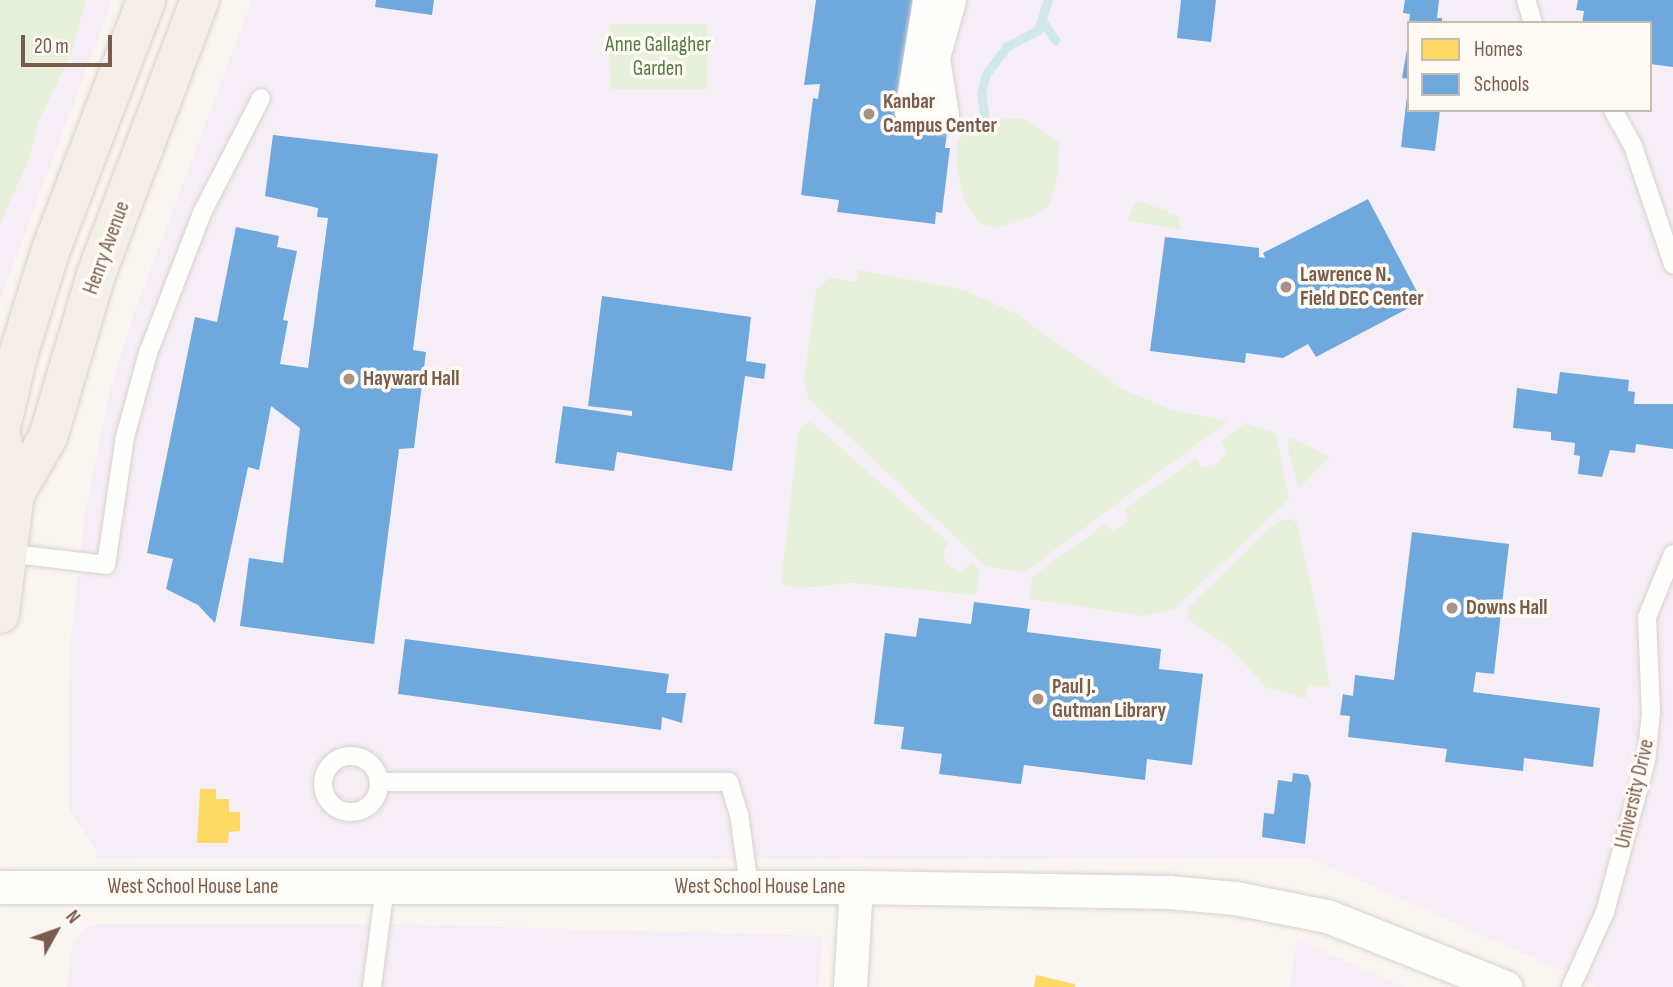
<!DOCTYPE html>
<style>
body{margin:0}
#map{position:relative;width:1673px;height:987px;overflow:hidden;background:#f9f5f0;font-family:"Sofia Sans Condensed",sans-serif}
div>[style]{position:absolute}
.education>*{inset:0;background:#f6eef6}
.green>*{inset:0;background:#e7f0db}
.homes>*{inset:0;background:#ffd966}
.schools>*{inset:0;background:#6fa8dc}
.stream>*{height:9px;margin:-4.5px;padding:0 4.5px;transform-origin:4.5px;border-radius:4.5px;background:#d0e8ea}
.roads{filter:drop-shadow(0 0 2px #d7d1cb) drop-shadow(0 0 2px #d7d1cb)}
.lane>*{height:18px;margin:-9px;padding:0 9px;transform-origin:9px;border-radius:9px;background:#fefefd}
.lane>.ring{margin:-9px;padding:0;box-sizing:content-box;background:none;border:18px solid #fefefd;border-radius:50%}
.street>*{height:33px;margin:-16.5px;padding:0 16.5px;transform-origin:16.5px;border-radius:16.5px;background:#fefefd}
.primary>*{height:38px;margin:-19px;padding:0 19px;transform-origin:19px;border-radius:19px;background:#f3eee8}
.dots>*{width:19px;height:19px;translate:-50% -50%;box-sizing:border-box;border:4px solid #fffaf3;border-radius:50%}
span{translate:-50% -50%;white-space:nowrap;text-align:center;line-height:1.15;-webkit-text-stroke:7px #fffaf3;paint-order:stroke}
.park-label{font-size:21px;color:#537a41}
.poi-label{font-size:21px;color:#7a5c4d;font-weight:700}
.left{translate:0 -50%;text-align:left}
.street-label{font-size:21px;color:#7a5c4d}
.legend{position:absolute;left:1407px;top:21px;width:245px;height:91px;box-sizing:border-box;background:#fffaf3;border:2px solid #cabbb1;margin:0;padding:9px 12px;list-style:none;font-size:21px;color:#7a5c4d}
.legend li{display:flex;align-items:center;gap:14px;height:35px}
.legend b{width:35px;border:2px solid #cabbb1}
.north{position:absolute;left:21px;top:896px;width:70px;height:70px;-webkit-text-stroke:5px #fffaf3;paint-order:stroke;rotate:50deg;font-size:19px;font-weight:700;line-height:28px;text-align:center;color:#7a5c4d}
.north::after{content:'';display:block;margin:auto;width:24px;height:32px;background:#7a5c4d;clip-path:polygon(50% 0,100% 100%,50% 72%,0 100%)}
.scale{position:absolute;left:21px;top:35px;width:91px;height:32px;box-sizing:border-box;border:4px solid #7a5c4d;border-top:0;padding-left:9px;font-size:21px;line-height:24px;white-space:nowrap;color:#7a5c4d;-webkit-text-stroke:5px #fffaf3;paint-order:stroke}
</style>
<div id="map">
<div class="education">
<div style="clip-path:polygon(0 0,112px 0,0 300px)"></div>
<div style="clip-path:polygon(evenodd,252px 0,1673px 0,1673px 987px,1598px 987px,1310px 858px,96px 859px,96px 850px,69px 809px,70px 648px,85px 512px,109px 395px,132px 319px,252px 0,1409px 23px,1650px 23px,1650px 110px,1409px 110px,1409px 23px)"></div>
<div style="clip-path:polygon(97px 924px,391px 924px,823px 936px,818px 987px,67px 987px,73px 941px,87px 927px)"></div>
<div style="clip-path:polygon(1297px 939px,1404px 987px,1290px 987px)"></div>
</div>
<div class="green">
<div style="clip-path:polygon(0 0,86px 0,71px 55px,39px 120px,29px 159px,0 225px)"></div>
<div style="clip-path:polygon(609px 24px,707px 24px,707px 89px,610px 89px)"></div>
<div style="clip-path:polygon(1001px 118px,1025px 119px,1059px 142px,1058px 172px,1050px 205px,1030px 218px,996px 228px,979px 223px,964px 199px,957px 168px,957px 141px,985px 120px)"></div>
<div style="clip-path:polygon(1137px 200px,1178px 216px,1181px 230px,1127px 220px)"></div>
<div style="clip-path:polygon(858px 270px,965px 290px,1016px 314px,1124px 390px,1173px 410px,1228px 421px,1025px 572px,987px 567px,808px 398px,804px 381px,816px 290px,830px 278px,857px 282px)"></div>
<div style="clip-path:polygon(810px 421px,949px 543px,943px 552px,946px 563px,960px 572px,972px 563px,980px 571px,976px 595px,851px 583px,799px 588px,781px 584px,798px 432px)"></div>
<div style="clip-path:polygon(1246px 423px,1276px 434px,1289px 499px,1174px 609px,1144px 616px,1029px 599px,1032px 577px,1105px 524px,1113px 532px,1129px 521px,1125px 509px,1195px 459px,1203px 468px,1219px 462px,1226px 452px,1221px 441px)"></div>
<div style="clip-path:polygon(1289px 437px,1330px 456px,1299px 489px,1288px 450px)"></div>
<div style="clip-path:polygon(1291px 519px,1297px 524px,1321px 631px,1330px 688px,1307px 685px,1306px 699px,1267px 688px,1227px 645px,1186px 618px,1189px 607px,1234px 563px,1278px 521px)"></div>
</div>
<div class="homes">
<div style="clip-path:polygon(200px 789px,216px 789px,216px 799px,229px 799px,229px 812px,240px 812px,240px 831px,229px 832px,228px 843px,197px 843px)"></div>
<div style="clip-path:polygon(1036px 975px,1075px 984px,1075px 987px,1034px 987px)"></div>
</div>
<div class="schools">
<div style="clip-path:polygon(376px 0,434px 0,432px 15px,375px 7px)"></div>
<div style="clip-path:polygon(816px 0,929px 0,949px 117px,945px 148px,950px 148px,942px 213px,936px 212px,935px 224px,837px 212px,839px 200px,801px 195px,813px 98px,818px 99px,820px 84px,804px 85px)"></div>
<div style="clip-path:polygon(1181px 0,1216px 0,1211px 42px,1177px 38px)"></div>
<div style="clip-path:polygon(1405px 0,1439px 0,1437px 18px,1442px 18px,1442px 23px,1409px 23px,1410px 14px,1403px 13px)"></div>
<div style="clip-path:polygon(1578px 0,1673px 0,1673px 67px,1650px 64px,1650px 23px,1582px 23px,1584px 11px,1576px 10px)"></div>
<div style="clip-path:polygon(1409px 38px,1409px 79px,1402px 78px)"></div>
<div style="clip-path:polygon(1407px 96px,1409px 110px,1440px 110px,1435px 151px,1401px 147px)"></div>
<div style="clip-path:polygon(273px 135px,438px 154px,413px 350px,426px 352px,414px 448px,399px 449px,374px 644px,240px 626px,249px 558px,283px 563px,300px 428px,271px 406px,259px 470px,248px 467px,215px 623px,198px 605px,166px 589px,173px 559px,147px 553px,195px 317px,217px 322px,236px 227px,279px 236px,277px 247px,297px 251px,283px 320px,288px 321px,280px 364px,308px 368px,328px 218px,317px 217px,318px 208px,265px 196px)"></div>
<div style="clip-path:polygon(1368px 199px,1422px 301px,1316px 357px,1308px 344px,1283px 358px,1246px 353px,1245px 363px,1150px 351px,1165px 237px,1259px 248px,1259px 257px,1265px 258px,1263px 253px)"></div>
<div style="clip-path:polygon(602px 296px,751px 317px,746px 361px,766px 364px,764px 379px,745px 376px,732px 471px,617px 452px,614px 471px,555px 463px,563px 406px,632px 416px,632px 411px,588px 406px)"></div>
<div style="clip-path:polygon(1560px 372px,1629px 380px,1628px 391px,1635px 392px,1634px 404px,1673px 404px,1673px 449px,1636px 444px,1635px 453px,1610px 450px,1602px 477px,1578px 474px,1580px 456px,1574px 455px,1575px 443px,1551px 440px,1551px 432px,1513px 428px,1517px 388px,1557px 394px)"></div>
<div style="clip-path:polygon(1412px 532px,1509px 544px,1494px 674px,1476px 672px,1473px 692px,1600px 708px,1593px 767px,1524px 758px,1523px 771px,1445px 762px,1447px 749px,1348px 737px,1350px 716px,1340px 715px,1343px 694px,1353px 696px,1355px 675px,1394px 680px)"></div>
<div style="clip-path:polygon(974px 602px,1030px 609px,1027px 632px,1161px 649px,1159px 669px,1203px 674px,1192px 765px,1147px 759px,1145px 780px,1024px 765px,1021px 784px,939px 774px,942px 754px,901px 749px,904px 727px,874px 724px,885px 633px,916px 637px,919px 618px,971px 624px)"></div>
<div style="clip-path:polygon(405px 639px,669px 674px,666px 693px,686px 693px,682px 723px,662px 717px,661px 730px,398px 694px)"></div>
<div style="clip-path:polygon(1293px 773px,1308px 775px,1311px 784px,1305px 844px,1262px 837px,1264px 813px,1274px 814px,1278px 780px,1292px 782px)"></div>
</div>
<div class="stream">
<div style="left:1043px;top:22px;width:22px;rotate:56deg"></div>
<div style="left:985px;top:120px;width:27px;rotate:-98deg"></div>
<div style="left:981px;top:93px;width:20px;rotate:-75deg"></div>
<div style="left:986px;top:74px;width:34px;rotate:-53deg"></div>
<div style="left:1006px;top:47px;width:36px;rotate:-28deg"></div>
<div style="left:1038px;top:30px;width:32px;rotate:-72deg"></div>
</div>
<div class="roads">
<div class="lane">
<div style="left:1526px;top:0;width:24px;rotate:73deg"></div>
<div style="left:1613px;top:110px;width:41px;rotate:60.9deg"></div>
<div style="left:1633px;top:146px;width:125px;rotate:71.3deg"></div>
<div style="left:6px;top:553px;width:101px;rotate:6.8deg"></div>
<div style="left:106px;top:565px;width:129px;rotate:-81.6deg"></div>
<div style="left:125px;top:437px;width:87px;rotate:-74.7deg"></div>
<div style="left:148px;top:353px;width:150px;rotate:-68.9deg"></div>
<div style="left:202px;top:213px;width:129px;rotate:-62.8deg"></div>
<div class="ring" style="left:323px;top:756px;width:38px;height:38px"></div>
<div style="left:380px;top:782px;width:349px"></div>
<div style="left:729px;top:782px;width:34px;rotate:73deg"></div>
<div style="left:739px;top:814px;width:73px;rotate:82.1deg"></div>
<div style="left:372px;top:987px;width:101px;rotate:-82.6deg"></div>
<div style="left:1571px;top:987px;width:82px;rotate:-65.6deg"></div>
<div style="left:1605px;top:912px;width:156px;rotate:-74.8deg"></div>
<div style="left:1646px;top:761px;width:48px;rotate:-84.1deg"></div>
<div style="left:1651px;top:713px;width:96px;rotate:-92.4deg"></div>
<div style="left:1647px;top:617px;width:68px;rotate:-67.6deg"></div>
</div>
<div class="street">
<div style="left:929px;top:0;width:112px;rotate:99.2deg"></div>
<div style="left:911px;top:111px;width:31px;rotate:9deg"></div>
<div style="left:942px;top:116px;width:60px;rotate:-98.7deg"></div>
<div style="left:933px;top:57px;width:59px;rotate:-74.3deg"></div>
<div style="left:0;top:887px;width:856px"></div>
<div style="left:856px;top:887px;width:312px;rotate:0.9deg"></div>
<div style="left:1168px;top:892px;width:67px;rotate:5.1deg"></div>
<div style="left:1235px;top:898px;width:94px;rotate:11.1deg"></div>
<div style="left:1327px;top:916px;width:192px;rotate:21.7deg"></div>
<div style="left:850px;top:987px;width:100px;rotate:-86.6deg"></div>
</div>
<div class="primary">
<div style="left:15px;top:494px;width:64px;rotate:-103.6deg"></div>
<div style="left:0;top:432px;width:79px;rotate:-76.8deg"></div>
<div style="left:18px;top:355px;width:108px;rotate:-72.7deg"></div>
<div style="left:50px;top:252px;width:270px;rotate:-69.1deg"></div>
<div style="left:0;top:614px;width:121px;rotate:-82.9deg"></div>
<div style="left:15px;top:494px;width:66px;rotate:-59.9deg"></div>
<div style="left:48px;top:437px;width:172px;rotate:-73.5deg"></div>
<div style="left:97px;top:272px;width:291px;rotate:-69.3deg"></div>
</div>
</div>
<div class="dots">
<div style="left:869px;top:114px;background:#a69286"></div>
<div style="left:1286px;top:287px;background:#a69286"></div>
<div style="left:349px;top:379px;background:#a69286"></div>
<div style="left:1452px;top:608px;background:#a69286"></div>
<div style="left:1038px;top:699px;background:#a69286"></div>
</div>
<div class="park-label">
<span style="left:658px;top:57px">Anne Gallagher<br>Garden</span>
</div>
<div class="poi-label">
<span class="left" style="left:883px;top:114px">Kanbar<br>Campus Center</span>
<span class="left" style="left:1300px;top:287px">Lawrence N.<br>Field DEC Center</span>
<span class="left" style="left:363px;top:379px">Hayward Hall</span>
<span class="left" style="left:1466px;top:608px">Downs Hall</span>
<span class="left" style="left:1052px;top:699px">Paul J.<br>Gutman Library</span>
</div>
<div class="street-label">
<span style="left:107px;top:248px;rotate:-70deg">Henry Avenue</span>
<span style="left:1635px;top:794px;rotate:-77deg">University Drive</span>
<span style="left:193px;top:887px">West School House Lane</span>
<span style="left:760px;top:887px">West School House Lane</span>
</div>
<ul class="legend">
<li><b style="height:19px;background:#ffd966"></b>Homes</li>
<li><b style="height:19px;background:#6fa8dc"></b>Schools</li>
</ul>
<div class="north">N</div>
<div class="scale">20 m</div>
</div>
